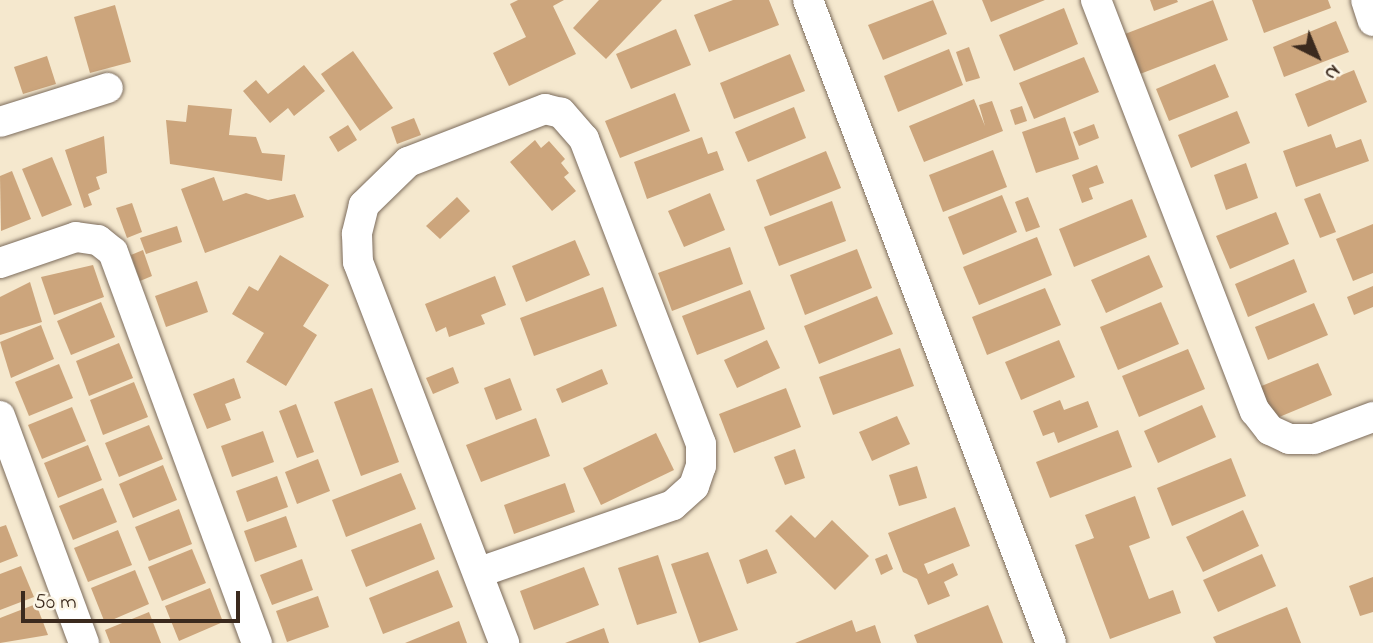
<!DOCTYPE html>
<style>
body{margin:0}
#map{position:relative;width:1373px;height:643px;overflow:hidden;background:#f5e8ce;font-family:"Indie Flower",sans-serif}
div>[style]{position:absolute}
.building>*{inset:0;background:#cca57c}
.roads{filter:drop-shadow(0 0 2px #7c6c5c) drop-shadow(0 0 2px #7c6c5c)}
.minor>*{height:30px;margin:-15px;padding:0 15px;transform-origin:15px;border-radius:15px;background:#fff}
span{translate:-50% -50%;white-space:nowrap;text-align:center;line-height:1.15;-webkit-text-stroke:5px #fcf5e5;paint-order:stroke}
.north{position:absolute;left:1282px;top:21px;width:70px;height:70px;-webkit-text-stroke:5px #fcf5e5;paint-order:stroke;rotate:137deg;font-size:19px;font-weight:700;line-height:28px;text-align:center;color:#3b2a1e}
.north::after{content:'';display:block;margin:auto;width:24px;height:32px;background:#3b2a1e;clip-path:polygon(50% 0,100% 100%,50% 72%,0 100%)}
.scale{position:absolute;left:21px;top:591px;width:219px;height:32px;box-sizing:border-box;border:4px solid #3b2a1e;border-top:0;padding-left:9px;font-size:21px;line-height:24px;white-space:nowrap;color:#3b2a1e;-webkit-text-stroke:5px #fcf5e5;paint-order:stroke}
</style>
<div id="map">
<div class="building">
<div style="clip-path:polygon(518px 0,564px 0,553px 6px,576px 54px,509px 86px,493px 53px,526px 37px,510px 4px)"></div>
<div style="clip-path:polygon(599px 0,662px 0,606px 59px,573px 28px)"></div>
<div style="clip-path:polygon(733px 0,769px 0,779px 25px,709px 52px,694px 15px)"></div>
<div style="clip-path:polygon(933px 0,947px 34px,883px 60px,868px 25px)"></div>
<div style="clip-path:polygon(982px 0,1045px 0,991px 22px)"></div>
<div style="clip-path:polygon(1150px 0,1177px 0,1178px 2px,1154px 11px)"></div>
<div style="clip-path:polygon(1213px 0,1228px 40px,1140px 74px,1125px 34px)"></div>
<div style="clip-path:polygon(1252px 0,1328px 0,1331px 8px,1264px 33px)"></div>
<div style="clip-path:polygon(115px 5px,131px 62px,90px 73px,74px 17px)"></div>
<div style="clip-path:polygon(1064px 8px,1078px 44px,1014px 71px,999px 35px)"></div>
<div style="clip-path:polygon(1336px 21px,1349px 52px,1284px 77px,1273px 47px)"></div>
<div style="clip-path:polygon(676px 29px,691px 65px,631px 89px,616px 54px)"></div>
<div style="clip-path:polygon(969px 47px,980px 78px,966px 82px,956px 52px)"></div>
<div style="clip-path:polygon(949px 49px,963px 85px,898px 112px,884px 76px)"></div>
<div style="clip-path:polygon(353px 51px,393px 108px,360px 131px,321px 74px)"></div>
<div style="clip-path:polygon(790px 54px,805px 91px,734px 119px,720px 83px)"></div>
<div style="clip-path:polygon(47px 56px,56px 84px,23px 94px,14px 67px)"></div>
<div style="clip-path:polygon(1084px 57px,1099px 92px,1034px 119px,1019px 83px)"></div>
<div style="clip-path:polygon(1215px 64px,1229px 97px,1169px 121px,1156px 89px)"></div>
<div style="clip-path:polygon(304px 65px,325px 91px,294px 116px,288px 108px,270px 123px,243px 91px,256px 80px,268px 94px)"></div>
<div style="clip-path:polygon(1354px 70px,1367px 102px,1308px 127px,1295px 94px)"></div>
<div style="clip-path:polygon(675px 93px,690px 131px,620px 158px,605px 121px)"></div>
<div style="clip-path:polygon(974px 99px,985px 126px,979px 105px,992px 101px,1003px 131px,924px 162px,909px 126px)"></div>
<div style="clip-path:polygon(188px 105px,232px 109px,229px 135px,256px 137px,262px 153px,285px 155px,282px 181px,170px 164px,166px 120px,186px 122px)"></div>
<div style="clip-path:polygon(1022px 106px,1027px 121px,1015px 125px,1010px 110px)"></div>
<div style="clip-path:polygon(794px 107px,806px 138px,748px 162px,735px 132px)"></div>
<div style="clip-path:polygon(1237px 111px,1250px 143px,1191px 168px,1178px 135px)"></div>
<div style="clip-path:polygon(1065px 117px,1079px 159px,1036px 173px,1022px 132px)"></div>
<div style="clip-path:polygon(414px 118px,421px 135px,397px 144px,391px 127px)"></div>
<div style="clip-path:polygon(1094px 124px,1099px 138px,1079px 146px,1073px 132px)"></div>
<div style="clip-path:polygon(348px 125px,357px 140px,338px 152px,329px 137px)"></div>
<div style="clip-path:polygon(1331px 134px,1336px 148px,1361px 139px,1369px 161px,1296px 187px,1283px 151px)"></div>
<div style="clip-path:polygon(104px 136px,107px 173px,96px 177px,100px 189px,88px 194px,92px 205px,84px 208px,65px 150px)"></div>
<div style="clip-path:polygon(702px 137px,708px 154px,717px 151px,724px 170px,647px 199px,634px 162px)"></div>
<div style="clip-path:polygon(535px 140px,541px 148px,549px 141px,565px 159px,561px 163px,569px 173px,564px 177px,576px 191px,552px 211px,510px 162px)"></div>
<div style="clip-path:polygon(993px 150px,1007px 187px,943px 212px,929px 175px)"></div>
<div style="clip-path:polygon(826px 151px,841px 188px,770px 216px,756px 180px)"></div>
<div style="clip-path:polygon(52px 157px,72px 205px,42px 217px,22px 169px)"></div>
<div style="clip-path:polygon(1246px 163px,1258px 198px,1226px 210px,1214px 175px)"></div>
<div style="clip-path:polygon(1097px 165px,1104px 183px,1089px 188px,1093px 199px,1082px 203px,1072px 175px)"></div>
<div style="clip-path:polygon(12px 171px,31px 219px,1px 231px,0 176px)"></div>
<div style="clip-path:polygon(214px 177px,223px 201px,246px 193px,268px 200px,295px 194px,304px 217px,205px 253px,181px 189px)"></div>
<div style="clip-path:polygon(710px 193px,725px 230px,684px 247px,668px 211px)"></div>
<div style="clip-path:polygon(1320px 193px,1336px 232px,1320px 238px,1304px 199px)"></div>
<div style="clip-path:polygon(1002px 195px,1017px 232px,963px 255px,948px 217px)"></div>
<div style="clip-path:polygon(457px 197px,470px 211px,440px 239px,426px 226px)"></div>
<div style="clip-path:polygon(1028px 197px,1040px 227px,1026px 232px,1015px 202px)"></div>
<div style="clip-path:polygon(1132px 199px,1147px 237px,1074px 267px,1059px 229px)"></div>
<div style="clip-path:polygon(832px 201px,846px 241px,779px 266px,764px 227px)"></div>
<div style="clip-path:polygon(132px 203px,142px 232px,127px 238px,116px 208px)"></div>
<div style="clip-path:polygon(1276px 212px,1289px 244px,1230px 269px,1216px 236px)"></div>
<div style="clip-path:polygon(1373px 224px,1373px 273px,1353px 281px,1336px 239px)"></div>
<div style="clip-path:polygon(177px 226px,182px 242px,146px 254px,140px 238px)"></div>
<div style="clip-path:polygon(1037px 237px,1052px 275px,979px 305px,963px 267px)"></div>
<div style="clip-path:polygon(575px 240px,590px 275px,526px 302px,512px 266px)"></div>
<div style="clip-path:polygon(730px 247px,743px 284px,672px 311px,658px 273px)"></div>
<div style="clip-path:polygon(857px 249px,872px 288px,805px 315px,790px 275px)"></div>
<div style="clip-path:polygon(143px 250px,152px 276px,140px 281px,131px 255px)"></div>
<div style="clip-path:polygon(280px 255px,329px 285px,303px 326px,317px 335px,286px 386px,246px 362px,264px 333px,232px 314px,249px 286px,258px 291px)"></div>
<div style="clip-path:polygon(1149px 255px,1163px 287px,1106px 313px,1091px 280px)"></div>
<div style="clip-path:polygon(1294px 259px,1307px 292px,1248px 317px,1235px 284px)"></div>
<div style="clip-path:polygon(93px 265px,104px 297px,54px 315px,41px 277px)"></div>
<div style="clip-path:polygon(495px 276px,506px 305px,481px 315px,485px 324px,449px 337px,446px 327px,436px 332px,425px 304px)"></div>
<div style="clip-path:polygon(197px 281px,208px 312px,166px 327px,155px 296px)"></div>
<div style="clip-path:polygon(30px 282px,42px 322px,0 335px,0 297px)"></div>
<div style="clip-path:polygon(1373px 286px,1373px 307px,1354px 315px,1347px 297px)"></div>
<div style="clip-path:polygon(603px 287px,617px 326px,534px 356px,520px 318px)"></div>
<div style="clip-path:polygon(1045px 288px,1061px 325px,987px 355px,972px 317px)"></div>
<div style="clip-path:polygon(750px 290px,765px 329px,697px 355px,682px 316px)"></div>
<div style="clip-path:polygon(877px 296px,893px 334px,819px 364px,804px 326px)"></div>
<div style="clip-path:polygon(101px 302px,115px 337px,71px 355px,57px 321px)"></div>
<div style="clip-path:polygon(1161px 302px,1179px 344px,1118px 370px,1100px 327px)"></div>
<div style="clip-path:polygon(1314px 303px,1328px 335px,1268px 360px,1255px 327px)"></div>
<div style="clip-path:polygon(41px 325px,54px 359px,11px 378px,0 342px)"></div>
<div style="clip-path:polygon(767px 340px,780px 368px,737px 388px,724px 360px)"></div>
<div style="clip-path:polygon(1059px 340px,1075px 377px,1021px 400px,1005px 362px)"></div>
<div style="clip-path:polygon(119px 343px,133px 378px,89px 396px,76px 361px)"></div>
<div style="clip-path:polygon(900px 348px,914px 386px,833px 415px,819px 377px)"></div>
<div style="clip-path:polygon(1188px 349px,1205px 389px,1139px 417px,1122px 376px)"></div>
<div style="clip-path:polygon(1318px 363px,1332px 395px,1272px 420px,1259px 387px)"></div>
<div style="clip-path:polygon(59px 364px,73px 398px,29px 416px,15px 382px)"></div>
<div style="clip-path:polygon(453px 367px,459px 383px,433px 394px,426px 378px)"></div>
<div style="clip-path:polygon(602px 369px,608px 384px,562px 403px,556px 389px)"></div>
<div style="clip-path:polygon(234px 378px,241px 398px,225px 404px,231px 420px,207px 429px,193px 394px)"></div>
<div style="clip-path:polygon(510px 378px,522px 410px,496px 420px,484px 388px)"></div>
<div style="clip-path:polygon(134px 382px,148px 417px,103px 435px,90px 400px)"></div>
<div style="clip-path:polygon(372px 388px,399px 462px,361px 476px,334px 402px)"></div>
<div style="clip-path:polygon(786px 388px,801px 427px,734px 453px,719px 414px)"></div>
<div style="clip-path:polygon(1060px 400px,1064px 410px,1088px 401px,1098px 427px,1058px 443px,1054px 432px,1043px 436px,1033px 411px)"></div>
<div style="clip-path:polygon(296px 404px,314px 452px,297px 458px,279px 411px)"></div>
<div style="clip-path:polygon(1202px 405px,1216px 437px,1158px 463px,1144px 431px)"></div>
<div style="clip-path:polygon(72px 407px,86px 441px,42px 459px,28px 425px)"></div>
<div style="clip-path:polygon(897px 416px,910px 444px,872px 461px,859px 432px)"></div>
<div style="clip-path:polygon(536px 418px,550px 456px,481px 482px,466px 445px)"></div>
<div style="clip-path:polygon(149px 425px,163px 459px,119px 477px,105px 443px)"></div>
<div style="clip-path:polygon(1118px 430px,1132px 467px,1050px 498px,1036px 462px)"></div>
<div style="clip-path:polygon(263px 431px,274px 462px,232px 477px,221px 446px)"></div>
<div style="clip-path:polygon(656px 433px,674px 470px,601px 505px,583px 468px)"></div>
<div style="clip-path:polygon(88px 445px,102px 480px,58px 498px,44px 463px)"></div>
<div style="clip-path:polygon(795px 449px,805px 478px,785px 485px,774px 457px)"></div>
<div style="clip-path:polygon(1231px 458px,1246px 496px,1172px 526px,1157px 488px)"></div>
<div style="clip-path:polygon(318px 459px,330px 491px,297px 504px,285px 472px)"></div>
<div style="clip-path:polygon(163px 465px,177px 500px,133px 518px,119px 484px)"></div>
<div style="clip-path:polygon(917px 466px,927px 498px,899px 506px,889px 475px)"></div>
<div style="clip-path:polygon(401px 473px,416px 509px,346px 537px,332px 500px)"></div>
<div style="clip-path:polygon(277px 476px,288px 507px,247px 522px,236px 491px)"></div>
<div style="clip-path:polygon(565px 483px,575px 512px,514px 534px,504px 505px)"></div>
<div style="clip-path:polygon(103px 488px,117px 522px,73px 540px,59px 506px)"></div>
<div style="clip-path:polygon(1135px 496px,1150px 538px,1129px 546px,1149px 599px,1173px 590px,1181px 613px,1110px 639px,1075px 545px,1094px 538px,1085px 515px)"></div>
<div style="clip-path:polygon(955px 507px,970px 546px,924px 564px,928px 574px,953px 563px,958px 575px,944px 582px,950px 596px,928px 605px,917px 579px,903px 572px,888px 533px)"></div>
<div style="clip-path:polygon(179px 509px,192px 544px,149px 561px,135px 527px)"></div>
<div style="clip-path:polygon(1243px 510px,1259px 546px,1203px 572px,1186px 537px)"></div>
<div style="clip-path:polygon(791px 515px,815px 538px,832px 520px,869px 556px,835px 590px,775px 531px)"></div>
<div style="clip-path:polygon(286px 516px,297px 547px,255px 562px,244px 531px)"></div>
<div style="clip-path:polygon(421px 523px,435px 559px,366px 587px,351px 550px)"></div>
<div style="clip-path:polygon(6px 525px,18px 556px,0 563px,0 527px)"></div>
<div style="clip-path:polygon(118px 530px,132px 565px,88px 582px,74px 548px)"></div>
<div style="clip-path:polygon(192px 549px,206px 583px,162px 601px,148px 567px)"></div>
<div style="clip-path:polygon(767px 549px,777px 573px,747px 584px,739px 560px)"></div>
<div style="clip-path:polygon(708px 552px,738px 630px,699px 643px,671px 564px)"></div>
<div style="clip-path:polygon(887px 554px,893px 569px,881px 575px,875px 559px)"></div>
<div style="clip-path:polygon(1262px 554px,1276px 586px,1218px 612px,1203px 580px)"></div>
<div style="clip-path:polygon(658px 555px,677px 613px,637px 625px,618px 568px)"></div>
<div style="clip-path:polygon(302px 559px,313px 590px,272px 605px,260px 575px)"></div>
<div style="clip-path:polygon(21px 566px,34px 597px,0 610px,0 574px)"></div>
<div style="clip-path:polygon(584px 567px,599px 605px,534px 630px,520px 591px)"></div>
<div style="clip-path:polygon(135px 570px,149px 604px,105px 623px,91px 588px)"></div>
<div style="clip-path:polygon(438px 570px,453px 607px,383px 634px,369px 598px)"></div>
<div style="clip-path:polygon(1373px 577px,1373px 612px,1360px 616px,1349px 586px)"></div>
<div style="clip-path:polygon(210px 588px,223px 622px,179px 641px,165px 606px)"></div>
<div style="clip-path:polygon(318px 596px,329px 627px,287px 642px,276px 611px)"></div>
<div style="clip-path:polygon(36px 604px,48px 635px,0 643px,0 618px)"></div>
<div style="clip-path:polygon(988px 605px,1003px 643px,917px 643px,914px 635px)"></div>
<div style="clip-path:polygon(1287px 607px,1301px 643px,1216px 643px,1213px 637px)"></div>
<div style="clip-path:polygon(149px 612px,161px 643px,110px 643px,105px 630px)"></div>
<div style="clip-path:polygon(852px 620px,856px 632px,875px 625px,881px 643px,795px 643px)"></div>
<div style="clip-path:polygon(459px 621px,467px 643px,405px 643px)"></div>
<div style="clip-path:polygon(604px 628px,609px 643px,565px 643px)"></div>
</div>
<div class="roads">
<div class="minor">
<div style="left:808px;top:0;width:687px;rotate:69.3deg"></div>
<div style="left:1096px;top:0;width:441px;rotate:68.9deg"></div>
<div style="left:1255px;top:411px;width:24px;rotate:52deg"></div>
<div style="left:1270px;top:430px;width:21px;rotate:25deg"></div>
<div style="left:1289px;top:439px;width:25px"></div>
<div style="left:1314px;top:439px;width:63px;rotate:-20.4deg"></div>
<div style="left:1366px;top:0;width:22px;rotate:72deg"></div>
<div style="left:0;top:122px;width:113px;rotate:-17.5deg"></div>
<div style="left:0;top:263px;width:80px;rotate:-18.9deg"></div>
<div style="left:76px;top:237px;width:22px;rotate:8deg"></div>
<div style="left:98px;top:240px;width:19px;rotate:39deg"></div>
<div style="left:113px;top:252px;width:417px;rotate:69.8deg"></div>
<div style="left:0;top:416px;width:242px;rotate:69.7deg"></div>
<div style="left:480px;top:572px;width:204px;rotate:-19.1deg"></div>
<div style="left:673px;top:505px;width:28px;rotate:-42deg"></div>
<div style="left:694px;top:486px;width:21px;rotate:-71deg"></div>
<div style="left:701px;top:466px;width:22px;rotate:-90deg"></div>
<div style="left:701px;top:444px;width:327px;rotate:-111deg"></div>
<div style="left:584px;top:139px;width:35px;rotate:-131deg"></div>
<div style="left:561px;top:113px;width:16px;rotate:-166deg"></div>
<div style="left:545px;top:109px;width:147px;rotate:158.9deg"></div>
<div style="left:408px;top:162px;width:62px;rotate:135.7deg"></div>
<div style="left:364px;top:205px;width:30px;rotate:104deg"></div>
<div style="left:357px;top:234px;width:28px;rotate:88deg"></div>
<div style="left:358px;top:262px;width:408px;rotate:69deg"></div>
</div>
</div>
<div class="north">N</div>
<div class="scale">50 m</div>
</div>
